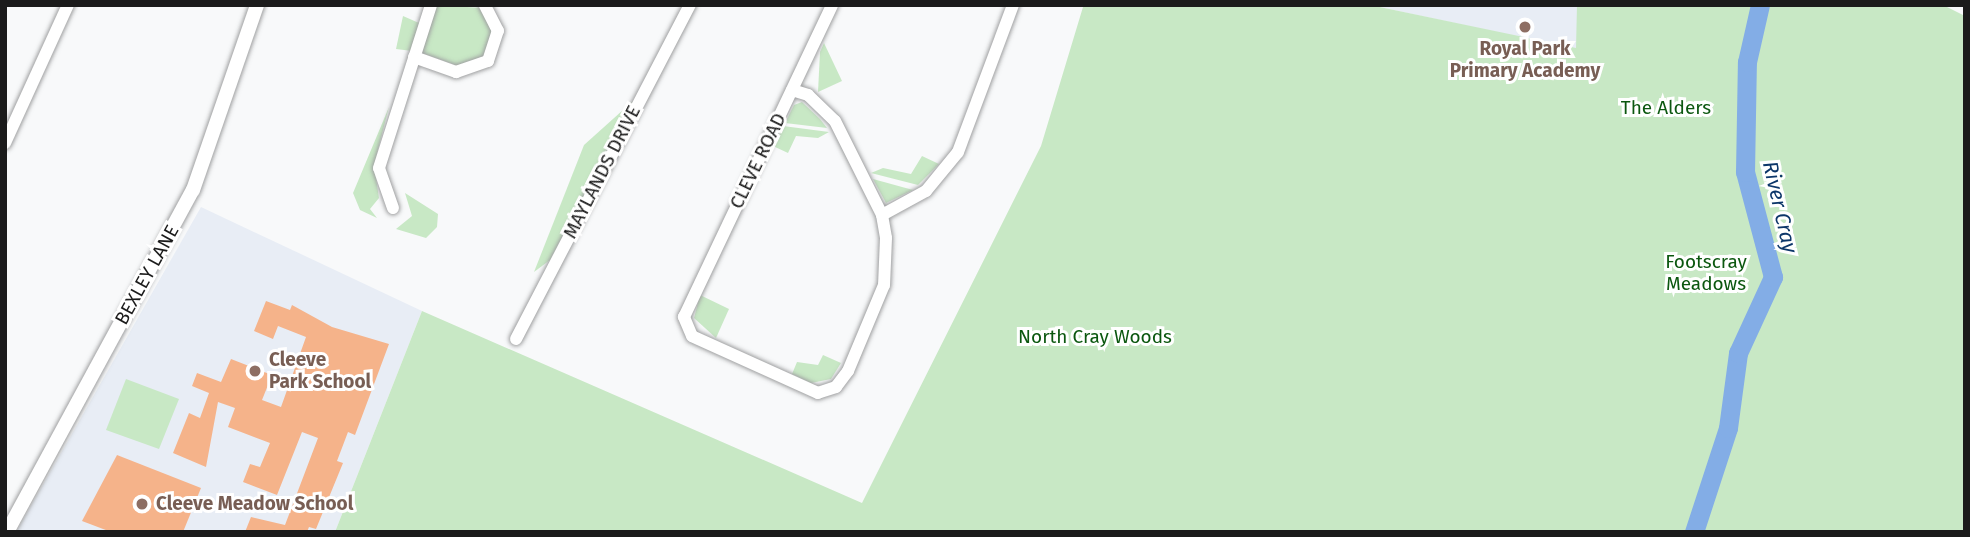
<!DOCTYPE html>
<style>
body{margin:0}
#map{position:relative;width:1970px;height:537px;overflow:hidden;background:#f8f9fa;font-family:"Fira Sans",sans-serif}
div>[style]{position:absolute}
.built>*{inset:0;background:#e8edf5}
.green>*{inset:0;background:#c8e8c5}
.river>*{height:19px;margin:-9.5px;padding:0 9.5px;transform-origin:9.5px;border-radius:9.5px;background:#83ade6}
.building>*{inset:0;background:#f5b38a}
.roads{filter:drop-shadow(0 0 2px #9fa0a1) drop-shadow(0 0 2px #9fa0a1)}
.minor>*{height:12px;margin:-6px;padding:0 6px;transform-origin:6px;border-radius:6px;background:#fff}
.tertiary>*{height:14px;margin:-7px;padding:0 7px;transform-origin:7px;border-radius:7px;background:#fff}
.dots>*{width:19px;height:19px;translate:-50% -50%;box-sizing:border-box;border:4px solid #fff;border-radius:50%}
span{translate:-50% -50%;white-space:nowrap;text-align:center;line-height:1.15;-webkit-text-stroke:6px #fff;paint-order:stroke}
.education-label{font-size:19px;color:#785e54;font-weight:700}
.left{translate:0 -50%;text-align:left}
.park-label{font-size:19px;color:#0b570f}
.street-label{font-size:19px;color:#1b1b1b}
.water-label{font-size:21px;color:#0c3669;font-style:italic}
.frame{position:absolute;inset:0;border:7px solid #1b1b1b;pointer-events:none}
</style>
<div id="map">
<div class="built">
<div style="clip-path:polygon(1370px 5px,1577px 5px,1577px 49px)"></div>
<div style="clip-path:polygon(201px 207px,422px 311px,335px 532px,16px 532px)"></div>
</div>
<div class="green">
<div style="clip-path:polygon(435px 5px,483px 8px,493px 30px,483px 58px,461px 67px,422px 53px)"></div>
<div style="clip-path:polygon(1077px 5px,1370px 5px,1576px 48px,1577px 5px,1943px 5px,1965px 16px,1965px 532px,335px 532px,422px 311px,862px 503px,1041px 146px,1083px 7px)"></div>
<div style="clip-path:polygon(403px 16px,419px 23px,412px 51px,396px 49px)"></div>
<div style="clip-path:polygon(824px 43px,842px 81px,818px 92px,820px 52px)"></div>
<div style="clip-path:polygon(633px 101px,550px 260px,534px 272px,584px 145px)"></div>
<div style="clip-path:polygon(802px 102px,820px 119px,827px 128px,785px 123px,794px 105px)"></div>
<div style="clip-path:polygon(389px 107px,374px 165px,379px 198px,370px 209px,377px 218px,360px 210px,353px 193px)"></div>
<div style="clip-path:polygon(783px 126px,829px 132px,818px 138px,796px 136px,788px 153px,773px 146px)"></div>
<div style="clip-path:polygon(922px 156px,939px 164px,918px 185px,871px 173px,883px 168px,911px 174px)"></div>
<div style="clip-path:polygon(873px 179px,913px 190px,886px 203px)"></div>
<div style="clip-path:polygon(405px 193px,438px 214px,437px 227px,426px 238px,396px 229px,412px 216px)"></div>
<div style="clip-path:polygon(700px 295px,729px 309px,716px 338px,694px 318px)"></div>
<div style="clip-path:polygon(823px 355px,841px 363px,831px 379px,811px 383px,792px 374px,797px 362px,818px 365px)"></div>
<div style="clip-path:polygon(126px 379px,179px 399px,159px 449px,106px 430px)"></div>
</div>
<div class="river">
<div style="left:1694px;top:532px;width:109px;rotate:-71.9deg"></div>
<div style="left:1728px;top:428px;width:76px;rotate:-82.4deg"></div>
<div style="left:1738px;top:353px;width:84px;rotate:-65.3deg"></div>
<div style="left:1773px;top:277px;width:109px;rotate:-104.9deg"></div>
<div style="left:1745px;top:172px;width:110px;rotate:-89deg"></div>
<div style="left:1747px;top:62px;width:58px;rotate:-77.2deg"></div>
</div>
<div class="building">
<div style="clip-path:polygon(266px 301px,290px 310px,292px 305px,332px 327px,389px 344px,355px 435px,348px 432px,337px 461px,343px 463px,316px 529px,309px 527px,307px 532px,245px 532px,251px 517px,285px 525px,318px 438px,302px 432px,277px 495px,243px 482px,250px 464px,260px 467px,270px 443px,228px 427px,235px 408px,218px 402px,206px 467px,173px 453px,189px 413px,200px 418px,209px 393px,192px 386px,197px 373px,221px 382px,231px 359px,272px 375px,262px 400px,281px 407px,306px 337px,278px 326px,273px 339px,254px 331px)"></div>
<div style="clip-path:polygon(117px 455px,201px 488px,183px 532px,111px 532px,82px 521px)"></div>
</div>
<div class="roads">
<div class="minor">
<div style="left:414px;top:57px;width:45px;rotate:19.7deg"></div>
<div style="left:456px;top:72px;width:34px;rotate:-19deg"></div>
<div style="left:488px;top:61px;width:32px;rotate:-72deg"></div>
<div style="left:498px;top:31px;width:29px;rotate:-117deg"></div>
<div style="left:792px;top:90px;width:17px;rotate:17deg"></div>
<div style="left:808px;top:95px;width:37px;rotate:44deg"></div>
<div style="left:835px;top:121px;width:105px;rotate:63.4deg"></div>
<div style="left:882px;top:215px;width:23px;rotate:80deg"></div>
<div style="left:886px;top:238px;width:47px;rotate:92.4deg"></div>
<div style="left:884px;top:285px;width:93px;rotate:112.7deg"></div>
<div style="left:848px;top:371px;width:20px;rotate:127deg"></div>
<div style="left:836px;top:387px;width:19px;rotate:162deg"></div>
<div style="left:818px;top:393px;width:138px;rotate:-155.7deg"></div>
<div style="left:692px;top:336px;width:21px;rotate:-113deg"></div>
<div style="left:684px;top:317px;width:345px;rotate:-64.6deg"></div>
<div style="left:5px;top:143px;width:152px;rotate:-65.5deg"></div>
<div style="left:393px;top:208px;width:42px;rotate:-109.3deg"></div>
<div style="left:379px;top:168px;width:171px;rotate:-72.3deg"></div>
<div style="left:882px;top:215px;width:50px;rotate:-28.6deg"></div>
<div style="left:926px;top:191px;width:50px;rotate:-50.6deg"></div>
<div style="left:958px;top:152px;width:157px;rotate:-69.5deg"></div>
<div style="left:516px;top:339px;width:377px;rotate:-62.5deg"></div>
</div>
<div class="tertiary">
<div style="left:7px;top:532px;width:389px;rotate:-61.5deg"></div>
<div style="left:193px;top:190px;width:196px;rotate:-70.9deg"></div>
</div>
</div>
<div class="dots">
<div style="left:1525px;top:27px;background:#8d6e63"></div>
<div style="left:255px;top:371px;background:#8d6e63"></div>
<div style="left:142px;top:504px;background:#8d6e63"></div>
</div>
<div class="education-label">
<span style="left:1525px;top:60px">Royal Park<br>Primary Academy</span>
<span class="left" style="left:269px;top:371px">Cleeve<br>Park School</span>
<span class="left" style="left:156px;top:504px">Cleeve Meadow School</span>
</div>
<div class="park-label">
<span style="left:1666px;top:108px">The Alders</span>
<span style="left:1706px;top:273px">Footscray<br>Meadows</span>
<span style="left:1095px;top:337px">North Cray Woods</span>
</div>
<div class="street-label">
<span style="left:758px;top:161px;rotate:-64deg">CLEVE ROAD</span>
<span style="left:602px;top:172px;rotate:-63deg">MAYLANDS DRIVE</span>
<span style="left:147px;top:275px;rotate:-61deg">BEXLEY LANE</span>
</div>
<div class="water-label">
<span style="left:1780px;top:207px;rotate:77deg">River Cray</span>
</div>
<div class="frame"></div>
</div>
